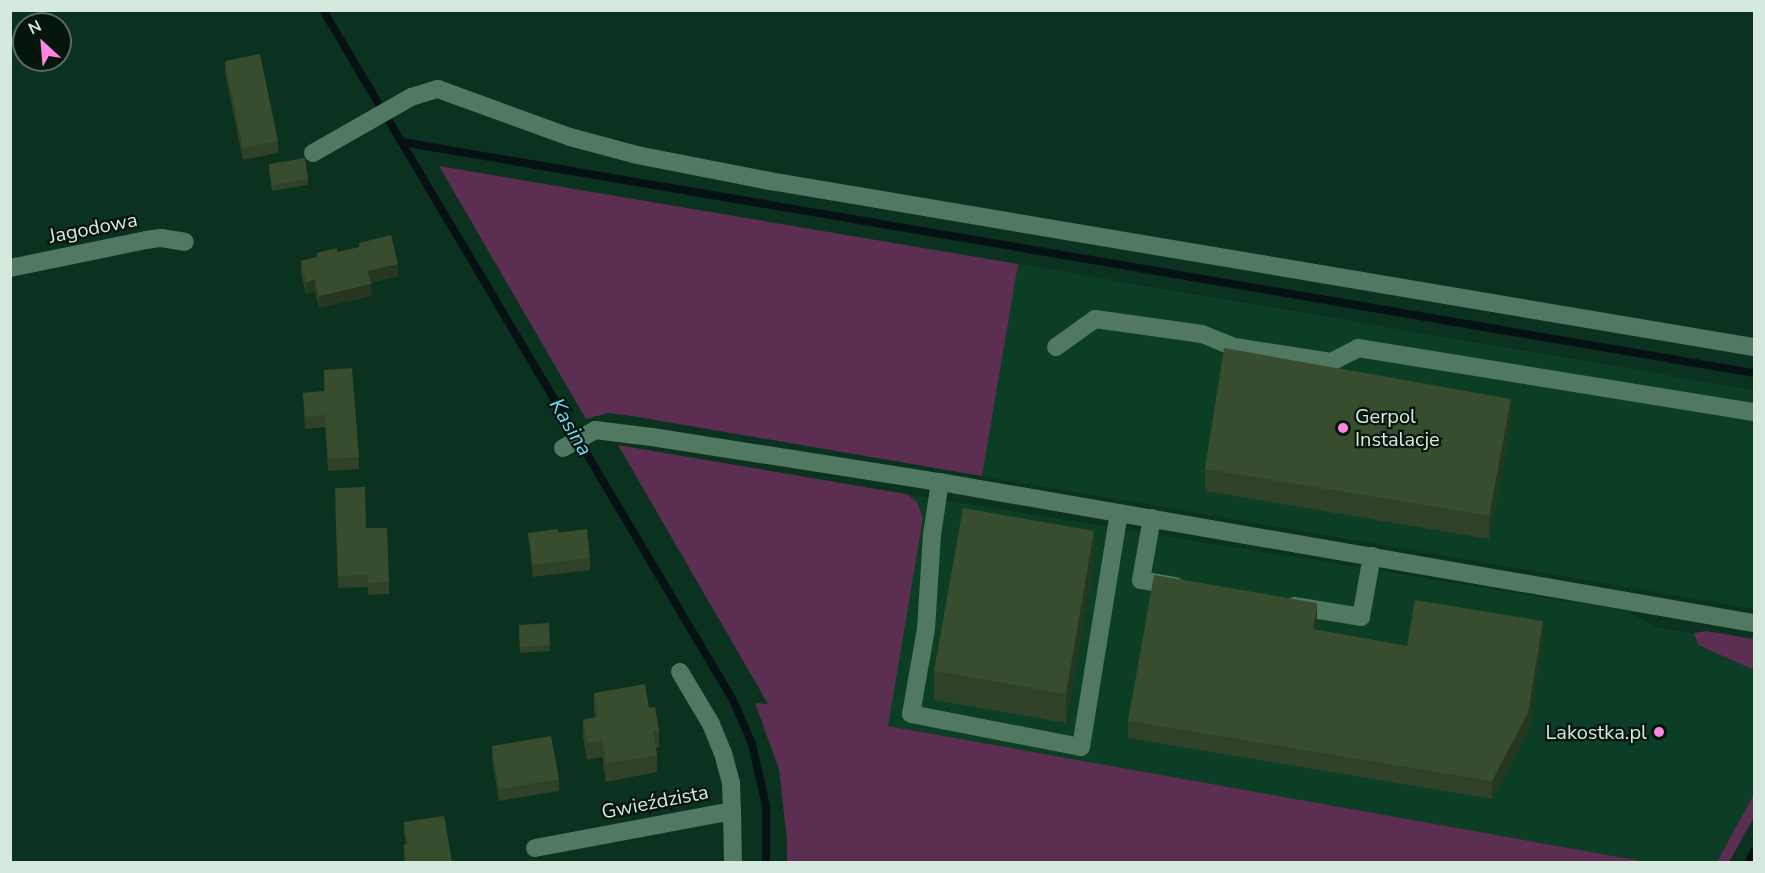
<!DOCTYPE html>
<meta charset="utf-8">
<style>
body{margin:0}
#map{position:relative;width:1765px;height:873px;overflow:hidden;background:#0a321e;font-family:"Nunito Sans",sans-serif}
div>[style]{position:absolute}
.built>*{inset:0;background:#0c3e26}
.green>*{inset:0;background:#5c2e51}
.stream>*{height:8px;margin:-4px;padding:0 4px;transform-origin:4px;border-radius:4px;background:#051115}
.minor>*{height:18px;margin:-9px;padding:0 9px;transform-origin:9px;border-radius:9px;background:#517860}
.wall>*{inset:0;background:#2f4228}
.shaded-wall>*{inset:0;background:#263620}
.building>*{inset:0;background:#374d2e}
.dots>*{width:16px;height:16px;translate:-50% -50%;box-sizing:border-box;border:3px solid #07160d;border-radius:50%}
span{translate:-50% -50%;white-space:nowrap;text-align:center;line-height:1.15;-webkit-text-stroke:4.5px #07160d;paint-order:stroke}
.street-label{font-size:20px;color:#d5eadc}
.poi-label{font-size:20px;color:#d5eadc}
.left{translate:0 -50%;text-align:left}
.right{translate:-100% -50%;text-align:right}
.water-label{font-size:21px;color:#71dbf7;font-style:italic}
.frame{position:absolute;inset:0;border:12px solid #d5eadc;pointer-events:none}
.north{position:absolute;left:12px;top:12px;width:60px;height:60px;box-sizing:border-box;background:#07160d;border:2px solid #596b60;border-radius:50%;rotate:334deg;font-size:16px;font-weight:700;line-height:24px;text-align:center;color:#d5eadc}
.north::after{content:'';display:block;margin:auto;width:21px;height:27px;background:#fe86e1;clip-path:polygon(50% 0,100% 100%,50% 72%,0 100%)}
</style>
<div id="map">
<div class="built">
<div style="clip-path:polygon(960px 254px,1754px 390px,1754px 609px,925px 466px)"></div>
<div style="clip-path:polygon(906px 494px,1627px 611px,1656px 627px,1694px 633px,1698px 645px,1754px 670px,1754px 794px,1717px 862px,1648px 862px,887px 726px,923px 518px,917px 502px)"></div>
</div>
<div class="green">
<div style="clip-path:polygon(439px 166px,1018px 264px,982px 476px,632px 416px,608px 413px,586px 419px)"></div>
<div style="clip-path:polygon(618px 445px,906px 494px,917px 502px,923px 518px,888px 726px,1647px 862px,787px 862px,787px 841px,779px 769px,755px 703px,768px 704px)"></div>
<div style="clip-path:polygon(1706px 631px,1754px 639px,1754px 670px,1698px 645px,1694px 633px)"></div>
<div style="clip-path:polygon(1754px 794px,1754px 817px,1729px 862px,1717px 862px)"></div>
</div>
<div class="stream">
<div style="left:323px;top:10px;width:803px;rotate:59.28deg"></div>
<div style="left:733px;top:700px;width:48px;rotate:66.6deg"></div>
<div style="left:752px;top:744px;width:64px;rotate:77.3deg"></div>
<div style="left:766px;top:806px;width:56px;rotate:90deg"></div>
<div style="left:402px;top:142px;width:1372px;rotate:9.7deg"></div>
<div style="left:1749px;top:862px;width:12px;rotate:-66deg"></div>
</div>
<div class="minor">
<div style="left:313px;top:153px;width:113px;rotate:-29.7deg"></div>
<div style="left:411px;top:97px;width:28px;rotate:-17deg"></div>
<div style="left:438px;top:89px;width:140px;rotate:20deg"></div>
<div style="left:570px;top:137px;width:69px;rotate:15deg"></div>
<div style="left:637px;top:155px;width:136px;rotate:11.1deg"></div>
<div style="left:770px;top:181px;width:998px;rotate:9.58deg"></div>
<div style="left:10px;top:268px;width:139px;rotate:-11.6deg"></div>
<div style="left:146px;top:240px;width:15px;rotate:-8deg"></div>
<div style="left:161px;top:238px;width:24px;rotate:9deg"></div>
<div style="left:1056px;top:347px;width:48px;rotate:-35.7deg"></div>
<div style="left:1095px;top:319px;width:108px;rotate:8deg"></div>
<div style="left:1202px;top:334px;width:35px;rotate:22deg"></div>
<div style="left:1235px;top:347px;width:97px;rotate:8.9deg"></div>
<div style="left:1331px;top:362px;width:30px;rotate:-27deg"></div>
<div style="left:1358px;top:348px;width:401px;rotate:9.2deg"></div>
<div style="left:563px;top:448px;width:37px;rotate:-29deg"></div>
<div style="left:595px;top:430px;width:57px;rotate:7deg"></div>
<div style="left:652px;top:437px;width:291px;rotate:8.9deg"></div>
<div style="left:940px;top:482px;width:826px;rotate:9.83deg"></div>
<div style="left:940px;top:482px;width:53px;rotate:98.7deg"></div>
<div style="left:932px;top:534px;width:95px;rotate:93.6deg"></div>
<div style="left:926px;top:629px;width:86px;rotate:100deg"></div>
<div style="left:911px;top:714px;width:173px;rotate:11deg"></div>
<div style="left:1081px;top:747px;width:237px;rotate:-80.8deg"></div>
<div style="left:1152px;top:518px;width:63px;rotate:100.1deg"></div>
<div style="left:1141px;top:580px;width:35px;rotate:10deg"></div>
<div style="left:1294px;top:606px;width:68px;rotate:9.3deg"></div>
<div style="left:1361px;top:617px;width:62px;rotate:-79.8deg"></div>
<div style="left:680px;top:672px;width:61px;rotate:59.2deg"></div>
<div style="left:711px;top:724px;width:31px;rotate:68deg"></div>
<div style="left:723px;top:753px;width:31px;rotate:75deg"></div>
<div style="left:731px;top:783px;width:28px;rotate:88deg"></div>
<div style="left:535px;top:848px;width:200px;rotate:-10.6deg"></div>
<div style="left:732px;top:811px;width:51px;rotate:88.9deg"></div>
</div>
<div class="wall">
<div style="clip-path:polygon(225px 61px,278px 141px,278px 153px,243px 160px,225px 73px)"></div>
<div style="clip-path:polygon(269px 164px,308px 179px,308px 185px,272px 191px,269px 171px)"></div>
<div style="clip-path:polygon(359px 243px,398px 276px,371px 283px,371px 296px,319px 308px,315px 291px,306px 294px,301px 273px,301px 261px,317px 257px,317px 253px,338px 252px,359px 247px)"></div>
<div style="clip-path:polygon(324px 370px,359px 457px,359px 469px,328px 471px,325px 427px,305px 429px,303px 393px,324px 391px)"></div>
<div style="clip-path:polygon(1511px 421px,1489px 539px,1205px 491px,1205px 469px)"></div>
<div style="clip-path:polygon(335px 501px,366px 528px,389px 582px,389px 594px,368px 595px,368px 587px,338px 588px)"></div>
<div style="clip-path:polygon(558px 532px,590px 558px,590px 570px,533px 577px,528px 533px)"></div>
<div style="clip-path:polygon(1094px 560px,1066px 723px,934px 700px,934px 671px)"></div>
<div style="clip-path:polygon(1317px 620px,1315px 630px,1407px 646px,1543px 638px,1528px 730px,1492px 799px,1128px 738px,1128px 721px)"></div>
<div style="clip-path:polygon(519px 631px,550px 645px,550px 651px,520px 653px)"></div>
<div style="clip-path:polygon(594px 693px,649px 708px,659px 730px,659px 747px,656px 748px,657px 755px,657px 772px,606px 782px,602px 757px,587px 760px,583px 737px,583px 720px,595px 717px,594px 710px)"></div>
<div style="clip-path:polygon(492px 746px,559px 779px,559px 791px,499px 801px,492px 759px)"></div>
<div style="clip-path:polygon(404px 822px,452px 862px,404px 862px,404px 845px,406px 844px,404px 834px)"></div>
</div>
<div class="shaded-wall">
<div style="clip-path:polygon(398px 264px,398px 276px,368px 283px,368px 271px)"></div>
<div style="clip-path:polygon(315px 279px,315px 291px,306px 294px,306px 282px)"></div>
<div style="clip-path:polygon(371px 284px,371px 296px,319px 308px,319px 296px)"></div>
<div style="clip-path:polygon(1511px 399px,1511px 421px,1489px 539px,1489px 516px)"></div>
<div style="clip-path:polygon(1094px 531px,1094px 560px,1066px 723px,1066px 694px)"></div>
<div style="clip-path:polygon(1317px 603px,1317px 620px,1313px 647px,1313px 629px)"></div>
<div style="clip-path:polygon(1543px 621px,1543px 638px,1528px 730px,1492px 799px,1492px 781px)"></div>
</div>
<div class="building">
<div style="clip-path:polygon(260px 54px,278px 141px,243px 148px,225px 61px)"></div>
<div style="clip-path:polygon(305px 158px,308px 179px,272px 185px,269px 164px)"></div>
<div style="clip-path:polygon(391px 235px,398px 264px,368px 271px,371px 284px,319px 296px,315px 279px,306px 282px,301px 261px,318px 257px,317px 253px,337px 248px,338px 252px,360px 247px,359px 243px)"></div>
<div style="clip-path:polygon(1224px 348px,1511px 399px,1489px 516px,1205px 469px)"></div>
<div style="clip-path:polygon(352px 368px,359px 457px,328px 459px,325px 415px,305px 417px,303px 393px,325px 391px,324px 370px)"></div>
<div style="clip-path:polygon(365px 487px,366px 528px,387px 528px,389px 582px,368px 583px,368px 575px,338px 576px,335px 488px)"></div>
<div style="clip-path:polygon(963px 508px,1094px 531px,1066px 694px,934px 671px)"></div>
<div style="clip-path:polygon(558px 529px,558px 532px,529px 536px,529px 542px,528px 533px)"></div>
<div style="clip-path:polygon(587px 529px,590px 558px,533px 565px,529px 536px)"></div>
<div style="clip-path:polygon(1154px 575px,1317px 603px,1313px 629px,1407px 646px,1415px 600px,1543px 621px,1528px 713px,1492px 781px,1128px 721px)"></div>
<div style="clip-path:polygon(549px 623px,550px 645px,520px 647px,519px 625px)"></div>
<div style="clip-path:polygon(645px 684px,649px 708px,655px 707px,659px 730px,653px 731px,657px 755px,606px 764px,602px 740px,587px 743px,583px 720px,598px 717px,594px 693px)"></div>
<div style="clip-path:polygon(551px 736px,559px 779px,499px 789px,492px 746px)"></div>
<div style="clip-path:polygon(444px 816px,452px 862px,407px 862px,404px 845px,408px 844px,404px 822px)"></div>
</div>
<div class="dots">
<div style="left:1343px;top:428px;background:#fe86e1"></div>
<div style="left:1659px;top:732px;background:#fe86e1"></div>
</div>
<div class="street-label">
<span style="left:93px;top:228px;rotate:-11deg">Jagodowa</span>
<span style="left:655px;top:802px;rotate:-11deg">Gwieździsta</span>
</div>
<div class="poi-label">
<span class="left" style="left:1355px;top:428px">Gerpol<br>Instalacje</span>
<span class="right" style="left:1647px;top:732px">Lakostka.pl</span>
</div>
<div class="water-label">
<span style="left:571px;top:427px;rotate:59deg">Kasina</span>
</div>
<div class="frame"></div>
<div class="north">N</div>
</div>
